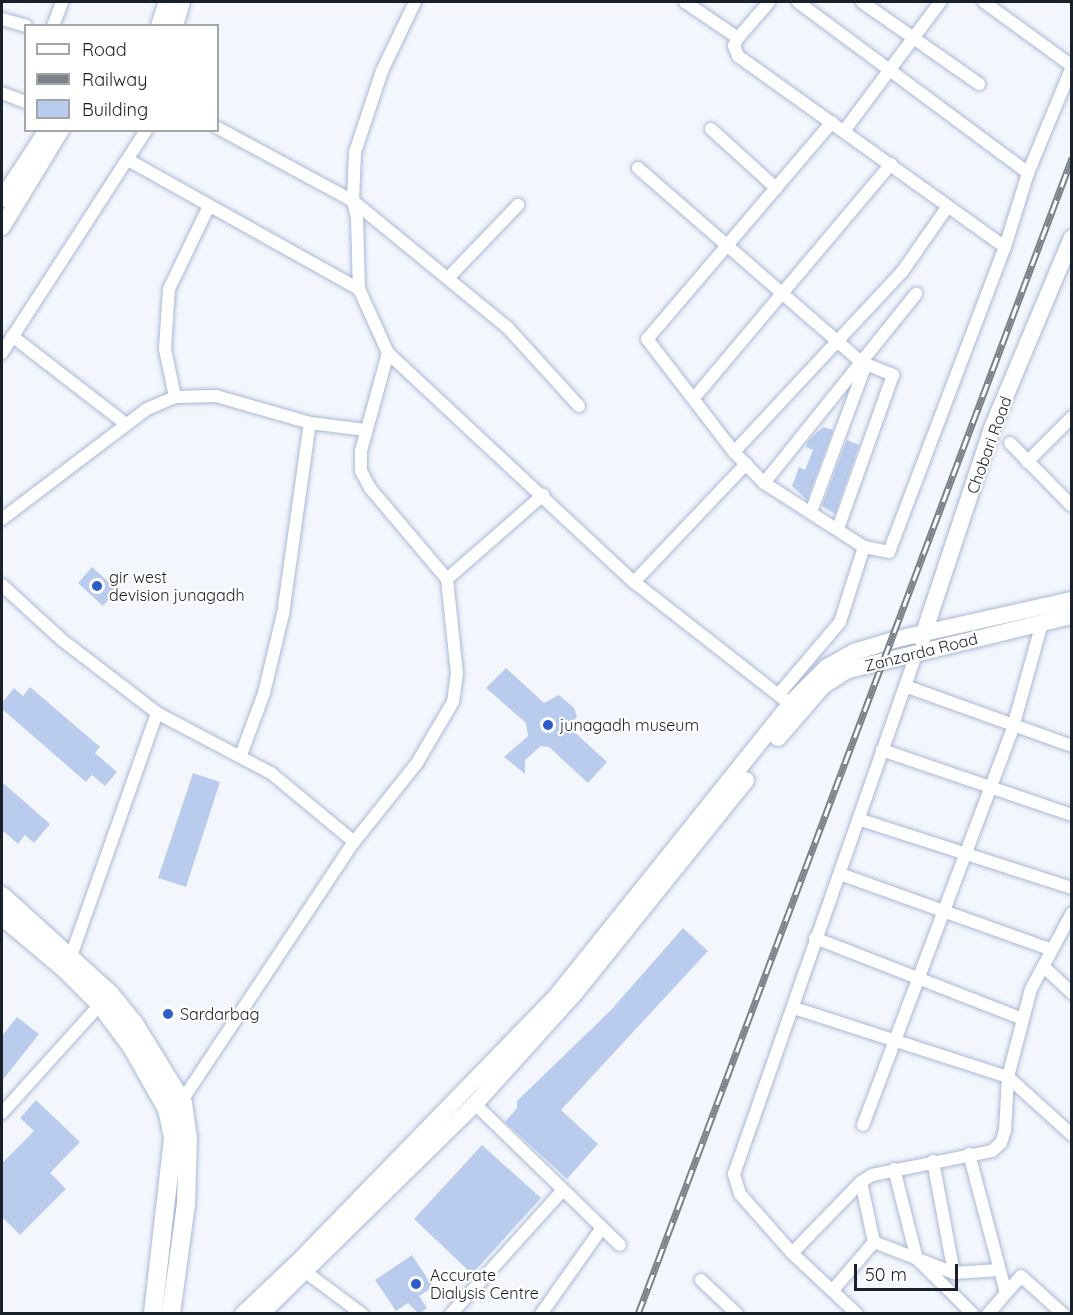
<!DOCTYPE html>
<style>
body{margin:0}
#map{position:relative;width:1073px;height:1315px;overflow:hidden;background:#f3f6fc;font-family:Quicksand,sans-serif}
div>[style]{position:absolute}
.building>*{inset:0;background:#baccee}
.roads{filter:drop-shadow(0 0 2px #aab9d6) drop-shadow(0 0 2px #aab9d6)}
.street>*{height:12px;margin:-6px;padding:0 6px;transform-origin:6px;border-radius:6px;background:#fff}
.secondary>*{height:16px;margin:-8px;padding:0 8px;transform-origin:8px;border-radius:8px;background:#fff}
.primary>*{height:18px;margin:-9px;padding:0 9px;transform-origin:9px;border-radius:9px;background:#fff}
.rail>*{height:7px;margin-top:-3.5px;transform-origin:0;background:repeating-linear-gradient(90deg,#fff 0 14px,#7d8189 0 28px);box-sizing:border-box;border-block:2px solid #7d8189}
.dots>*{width:16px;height:16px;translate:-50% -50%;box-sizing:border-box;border:3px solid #fff;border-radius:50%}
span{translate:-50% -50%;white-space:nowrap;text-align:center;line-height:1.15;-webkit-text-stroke:4.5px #fff;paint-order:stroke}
.street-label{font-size:16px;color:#1a202a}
.poi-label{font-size:16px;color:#1a202a}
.left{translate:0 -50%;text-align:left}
.frame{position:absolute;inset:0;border:3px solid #1a202a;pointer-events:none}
.legend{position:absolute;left:24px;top:24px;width:195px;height:108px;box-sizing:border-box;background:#fff;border:2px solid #a3a6aa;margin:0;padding:8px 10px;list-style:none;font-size:18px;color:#1a202a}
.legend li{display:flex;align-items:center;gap:12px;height:30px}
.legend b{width:30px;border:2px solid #a3a6aa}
.scale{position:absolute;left:854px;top:1264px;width:104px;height:27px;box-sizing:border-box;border:3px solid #1a202a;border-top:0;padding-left:8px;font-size:18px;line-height:21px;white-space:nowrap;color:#1a202a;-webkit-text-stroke:4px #fff;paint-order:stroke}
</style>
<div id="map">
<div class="building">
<div style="clip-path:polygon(823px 427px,833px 430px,807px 500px,792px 486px,799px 467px,805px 470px,813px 450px,806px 447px,808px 441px)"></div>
<div style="clip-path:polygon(847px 440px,859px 445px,835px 514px,822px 506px)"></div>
<div style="clip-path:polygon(92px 567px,117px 590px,103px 606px,78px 583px)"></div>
<div style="clip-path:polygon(506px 668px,544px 703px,559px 695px,574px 708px,577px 717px,568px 726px,607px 762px,588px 783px,549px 747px,541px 746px,525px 760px,525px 774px,504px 757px,528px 736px,526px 723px,486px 688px)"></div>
<div style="clip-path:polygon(30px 687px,100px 747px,95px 753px,117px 772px,105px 786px,92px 775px,86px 782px,2px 709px,2px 703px,14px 688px,23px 696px)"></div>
<div style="clip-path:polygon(193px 773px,220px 782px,186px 887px,158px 878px)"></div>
<div style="clip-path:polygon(2px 782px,50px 824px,34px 843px,25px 835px,18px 844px,2px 830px)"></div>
<div style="clip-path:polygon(683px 928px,708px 951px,561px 1110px,598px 1144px,567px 1179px,505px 1122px,517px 1108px,517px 1101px,611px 1010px)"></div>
<div style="clip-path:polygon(17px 1017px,39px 1034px,2px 1081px,2px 1036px)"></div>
<div style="clip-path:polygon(36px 1100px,80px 1142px,50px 1173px,66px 1189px,20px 1235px,2px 1217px,2px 1163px,34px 1131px,20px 1118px)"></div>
<div style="clip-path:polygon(482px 1145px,541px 1198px,472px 1274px,414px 1219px)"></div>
<div style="clip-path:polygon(412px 1255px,433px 1287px,419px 1296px,427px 1308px,419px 1314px,408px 1303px,396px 1311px,375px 1280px)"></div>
</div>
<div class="roads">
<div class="street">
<div style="left:415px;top:2px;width:76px;rotate:115.6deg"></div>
<div style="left:382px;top:71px;width:85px;rotate:108.4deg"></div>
<div style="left:355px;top:152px;width:49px;rotate:92.3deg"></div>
<div style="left:353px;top:201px;width:199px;rotate:39.3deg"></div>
<div style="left:507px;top:327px;width:107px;rotate:47.7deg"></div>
<div style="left:685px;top:2px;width:64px;rotate:34.2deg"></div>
<div style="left:769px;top:2px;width:48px;rotate:130.7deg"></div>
<div style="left:738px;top:38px;width:9px;rotate:117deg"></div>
<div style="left:734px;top:46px;width:11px;rotate:68deg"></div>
<div style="left:738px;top:56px;width:328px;rotate:35.6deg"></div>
<div style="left:798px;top:2px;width:287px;rotate:36.6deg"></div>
<div style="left:862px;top:2px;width:143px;rotate:35deg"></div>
<div style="left:984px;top:2px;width:109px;rotate:36deg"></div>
<div style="left:2px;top:19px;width:25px;rotate:16deg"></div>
<div style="left:53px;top:26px;width:26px;rotate:-69deg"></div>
<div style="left:2px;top:93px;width:26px;rotate:21deg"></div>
<div style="left:832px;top:122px;width:285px;rotate:130.4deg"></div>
<div style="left:647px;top:339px;width:143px;rotate:52.4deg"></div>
<div style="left:734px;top:452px;width:43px;rotate:45.9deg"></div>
<div style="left:764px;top:483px;width:119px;rotate:32.6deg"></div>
<div style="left:864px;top:547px;width:25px;rotate:11deg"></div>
<div style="left:889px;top:552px;width:326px;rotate:-69.2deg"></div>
<div style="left:1005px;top:247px;width:77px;rotate:-72.7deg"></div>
<div style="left:1028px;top:173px;width:115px;rotate:-67.5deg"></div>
<div style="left:218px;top:128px;width:153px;rotate:28.4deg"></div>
<div style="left:353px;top:201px;width:17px;rotate:77deg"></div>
<div style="left:357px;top:218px;width:71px;rotate:88.4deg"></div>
<div style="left:359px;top:289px;width:70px;rotate:65.6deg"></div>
<div style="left:388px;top:353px;width:336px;rotate:43deg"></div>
<div style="left:634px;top:582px;width:198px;rotate:38deg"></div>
<div style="left:711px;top:129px;width:88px;rotate:42.2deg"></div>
<div style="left:844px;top:131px;width:161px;rotate:-53.3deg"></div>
<div style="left:128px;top:160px;width:265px;rotate:29.2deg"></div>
<div style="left:638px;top:168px;width:296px;rotate:41deg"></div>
<div style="left:861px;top:362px;width:35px;rotate:22deg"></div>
<div style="left:893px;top:375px;width:164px;rotate:109.7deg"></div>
<div style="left:449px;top:277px;width:100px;rotate:-46.2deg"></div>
<div style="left:12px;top:336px;width:144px;rotate:37.7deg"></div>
<div style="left:2px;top:353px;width:265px;rotate:-57.1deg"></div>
<div style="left:388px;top:353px;width:102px;rotate:105.4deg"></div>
<div style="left:361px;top:451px;width:20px;rotate:90deg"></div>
<div style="left:361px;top:471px;width:19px;rotate:62deg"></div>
<div style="left:370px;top:488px;width:119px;rotate:49.8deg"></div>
<div style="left:175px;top:397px;width:49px;rotate:-101.8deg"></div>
<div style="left:165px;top:349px;width:60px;rotate:-86.2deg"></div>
<div style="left:169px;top:289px;width:92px;rotate:-64.3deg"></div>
<div style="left:694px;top:398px;width:306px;rotate:-49.9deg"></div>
<div style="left:1010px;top:443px;width:88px;rotate:45.5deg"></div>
<div style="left:734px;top:452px;width:246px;rotate:-47deg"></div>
<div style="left:902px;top:272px;width:80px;rotate:-55.1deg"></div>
<div style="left:1027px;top:462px;width:64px;rotate:-45deg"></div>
<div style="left:764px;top:483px;width:243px;rotate:-51.2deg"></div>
<div style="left:811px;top:512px;width:158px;rotate:-69.6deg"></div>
<div style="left:2px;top:519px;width:182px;rotate:-37.2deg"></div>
<div style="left:147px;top:409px;width:30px;rotate:-23deg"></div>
<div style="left:175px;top:397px;width:41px;rotate:-1.4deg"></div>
<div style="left:216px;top:396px;width:98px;rotate:16deg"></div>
<div style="left:310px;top:423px;width:56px;rotate:7.1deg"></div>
<div style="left:634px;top:582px;width:163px;rotate:-46.5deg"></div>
<div style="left:2px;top:585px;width:81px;rotate:42.5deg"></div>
<div style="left:62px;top:640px;width:120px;rotate:37.5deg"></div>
<div style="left:157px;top:713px;width:129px;rotate:27.8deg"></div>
<div style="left:271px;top:773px;width:108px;rotate:39.7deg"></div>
<div style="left:905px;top:686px;width:177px;rotate:19.8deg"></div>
<div style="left:779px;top:694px;width:94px;rotate:-49.7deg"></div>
<div style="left:840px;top:622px;width:79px;rotate:-72.3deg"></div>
<div style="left:882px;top:750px;width:201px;rotate:18.9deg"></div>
<div style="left:241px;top:755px;width:66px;rotate:-69.6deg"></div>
<div style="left:264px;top:693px;width:81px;rotate:-76.5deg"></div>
<div style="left:283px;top:614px;width:193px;rotate:-82deg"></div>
<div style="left:858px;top:819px;width:225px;rotate:17.9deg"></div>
<div style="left:840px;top:874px;width:225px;rotate:19.7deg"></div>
<div style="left:815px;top:938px;width:223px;rotate:21.3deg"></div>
<div style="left:71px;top:956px;width:258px;rotate:-70.5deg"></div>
<div style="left:1043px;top:966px;width:40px;rotate:43deg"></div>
<div style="left:794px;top:1008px;width:225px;rotate:17.9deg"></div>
<div style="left:1008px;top:1077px;width:86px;rotate:42.2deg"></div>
<div style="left:475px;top:1104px;width:202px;rotate:44.2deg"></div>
<div style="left:179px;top:1105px;width:316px;rotate:-56.4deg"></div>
<div style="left:354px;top:842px;width:101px;rotate:-51.4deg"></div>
<div style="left:417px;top:763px;width:71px;rotate:-59.5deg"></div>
<div style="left:453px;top:702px;width:28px;rotate:-82deg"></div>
<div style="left:457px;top:674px;width:96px;rotate:-96deg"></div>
<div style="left:447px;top:579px;width:128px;rotate:-41.2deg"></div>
<div style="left:2px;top:1113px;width:154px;rotate:-47.9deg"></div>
<div style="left:863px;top:1125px;width:425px;rotate:-69.3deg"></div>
<div style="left:1013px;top:727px;width:108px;rotate:-74.4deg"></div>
<div style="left:969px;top:1154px;width:144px;rotate:75.1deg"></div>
<div style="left:933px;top:1161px;width:114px;rotate:79.4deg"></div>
<div style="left:894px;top:1169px;width:93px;rotate:75.7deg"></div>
<div style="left:917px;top:1259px;width:78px;rotate:44.5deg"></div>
<div style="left:874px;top:1242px;width:86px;rotate:21.2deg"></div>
<div style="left:954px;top:1273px;width:45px;rotate:-3.8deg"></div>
<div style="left:792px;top:1253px;width:99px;rotate:-45.8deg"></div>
<div style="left:861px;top:1182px;width:13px;rotate:-32deg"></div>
<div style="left:872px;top:1175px;width:122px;rotate:-11.3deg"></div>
<div style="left:992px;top:1151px;width:12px;rotate:-42deg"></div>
<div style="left:1001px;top:1143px;width:13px;rotate:-72deg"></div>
<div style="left:1005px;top:1131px;width:54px;rotate:-86.8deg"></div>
<div style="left:1008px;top:1077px;width:91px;rotate:-75.4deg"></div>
<div style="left:1031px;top:989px;width:86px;rotate:-61.7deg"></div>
<div style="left:307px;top:1273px;width:69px;rotate:36.7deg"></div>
<div style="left:701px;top:1280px;width:50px;rotate:43.4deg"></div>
<div style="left:833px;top:1290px;width:63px;rotate:-49.5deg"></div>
<div style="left:874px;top:1242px;width:61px;rotate:-102.2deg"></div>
<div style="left:451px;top:1314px;width:167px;rotate:-47.9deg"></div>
<div style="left:541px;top:1314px;width:105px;rotate:-54.7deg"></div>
<div style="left:857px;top:1314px;width:89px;rotate:-136.8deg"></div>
<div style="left:792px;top:1253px;width:79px;rotate:-131.4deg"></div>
<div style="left:740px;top:1194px;width:21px;rotate:-107deg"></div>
<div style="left:734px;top:1174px;width:550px;rotate:-70.68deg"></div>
<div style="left:988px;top:1314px;width:50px;rotate:-49deg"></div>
<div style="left:1021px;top:1276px;width:57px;rotate:42.1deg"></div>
</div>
<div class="secondary">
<div style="left:159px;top:26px;width:25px;rotate:-72deg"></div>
<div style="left:175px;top:26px;width:25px;rotate:-74deg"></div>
<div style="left:2px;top:199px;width:82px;rotate:-56.9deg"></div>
<div style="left:2px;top:227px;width:114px;rotate:-58.7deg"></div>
<div style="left:922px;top:639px;width:222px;rotate:-71.6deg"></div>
<div style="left:992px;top:428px;width:206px;rotate:-67.2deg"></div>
<div style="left:778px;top:738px;width:69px;rotate:-49.1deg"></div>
<div style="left:823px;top:686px;width:30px;rotate:-33deg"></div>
<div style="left:848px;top:670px;width:230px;rotate:-13.6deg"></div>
<div style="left:243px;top:1314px;width:74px;rotate:-43.4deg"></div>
<div style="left:297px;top:1263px;width:368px;rotate:-45.8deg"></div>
<div style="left:554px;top:999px;width:378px;rotate:-51.3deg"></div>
<div style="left:790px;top:704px;width:52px;rotate:-45deg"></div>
<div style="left:827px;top:667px;width:31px;rotate:-29deg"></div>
<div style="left:854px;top:652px;width:45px;rotate:-16.8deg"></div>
<div style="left:897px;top:639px;width:179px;rotate:-12.6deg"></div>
<div style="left:261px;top:1314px;width:300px;rotate:-44.5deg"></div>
<div style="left:475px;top:1104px;width:149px;rotate:-48deg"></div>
<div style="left:575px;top:993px;width:273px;rotate:-51.2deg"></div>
</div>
<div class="primary">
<div style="left:2px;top:896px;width:146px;rotate:42.2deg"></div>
<div style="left:110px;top:994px;width:36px;rotate:51deg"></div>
<div style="left:133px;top:1022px;width:95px;rotate:58.3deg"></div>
<div style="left:183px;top:1103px;width:34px;rotate:82deg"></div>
<div style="left:188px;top:1137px;width:67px;rotate:91.7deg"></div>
<div style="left:186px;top:1204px;width:111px;rotate:97.8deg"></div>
<div style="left:2px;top:916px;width:81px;rotate:40deg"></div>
<div style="left:64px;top:968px;width:51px;rotate:45deg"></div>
<div style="left:100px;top:1004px;width:54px;rotate:53.3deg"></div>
<div style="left:132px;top:1047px;width:71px;rotate:60.6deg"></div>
<div style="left:167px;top:1109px;width:30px;rotate:78deg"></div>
<div style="left:173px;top:1138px;width:177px;rotate:96.5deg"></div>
</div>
</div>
<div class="rail">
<div style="left:638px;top:1314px;width:1235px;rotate:-69.42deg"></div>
</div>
<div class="dots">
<div style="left:97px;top:586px;background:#2e5bca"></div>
<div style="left:548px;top:725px;background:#2e5bca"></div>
<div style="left:168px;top:1014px;background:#2e5bca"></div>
<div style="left:416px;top:1284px;background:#2e5bca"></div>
</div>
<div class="street-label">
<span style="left:989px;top:445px;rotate:-70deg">Chobari Road</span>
<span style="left:921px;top:652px;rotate:-14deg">Zanzarda Road</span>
</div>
<div class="poi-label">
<span class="left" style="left:109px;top:586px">gir west<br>devision junagadh</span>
<span class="left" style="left:560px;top:725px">junagadh museum</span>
<span class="left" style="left:180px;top:1014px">Sardarbag</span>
<span class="left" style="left:430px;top:1284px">Accurate<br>Dialysis Centre</span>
</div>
<div class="frame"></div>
<ul class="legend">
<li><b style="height:8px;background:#fff"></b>Road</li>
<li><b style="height:8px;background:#7d8189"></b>Railway</li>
<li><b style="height:16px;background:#baccee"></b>Building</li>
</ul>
<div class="scale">50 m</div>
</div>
